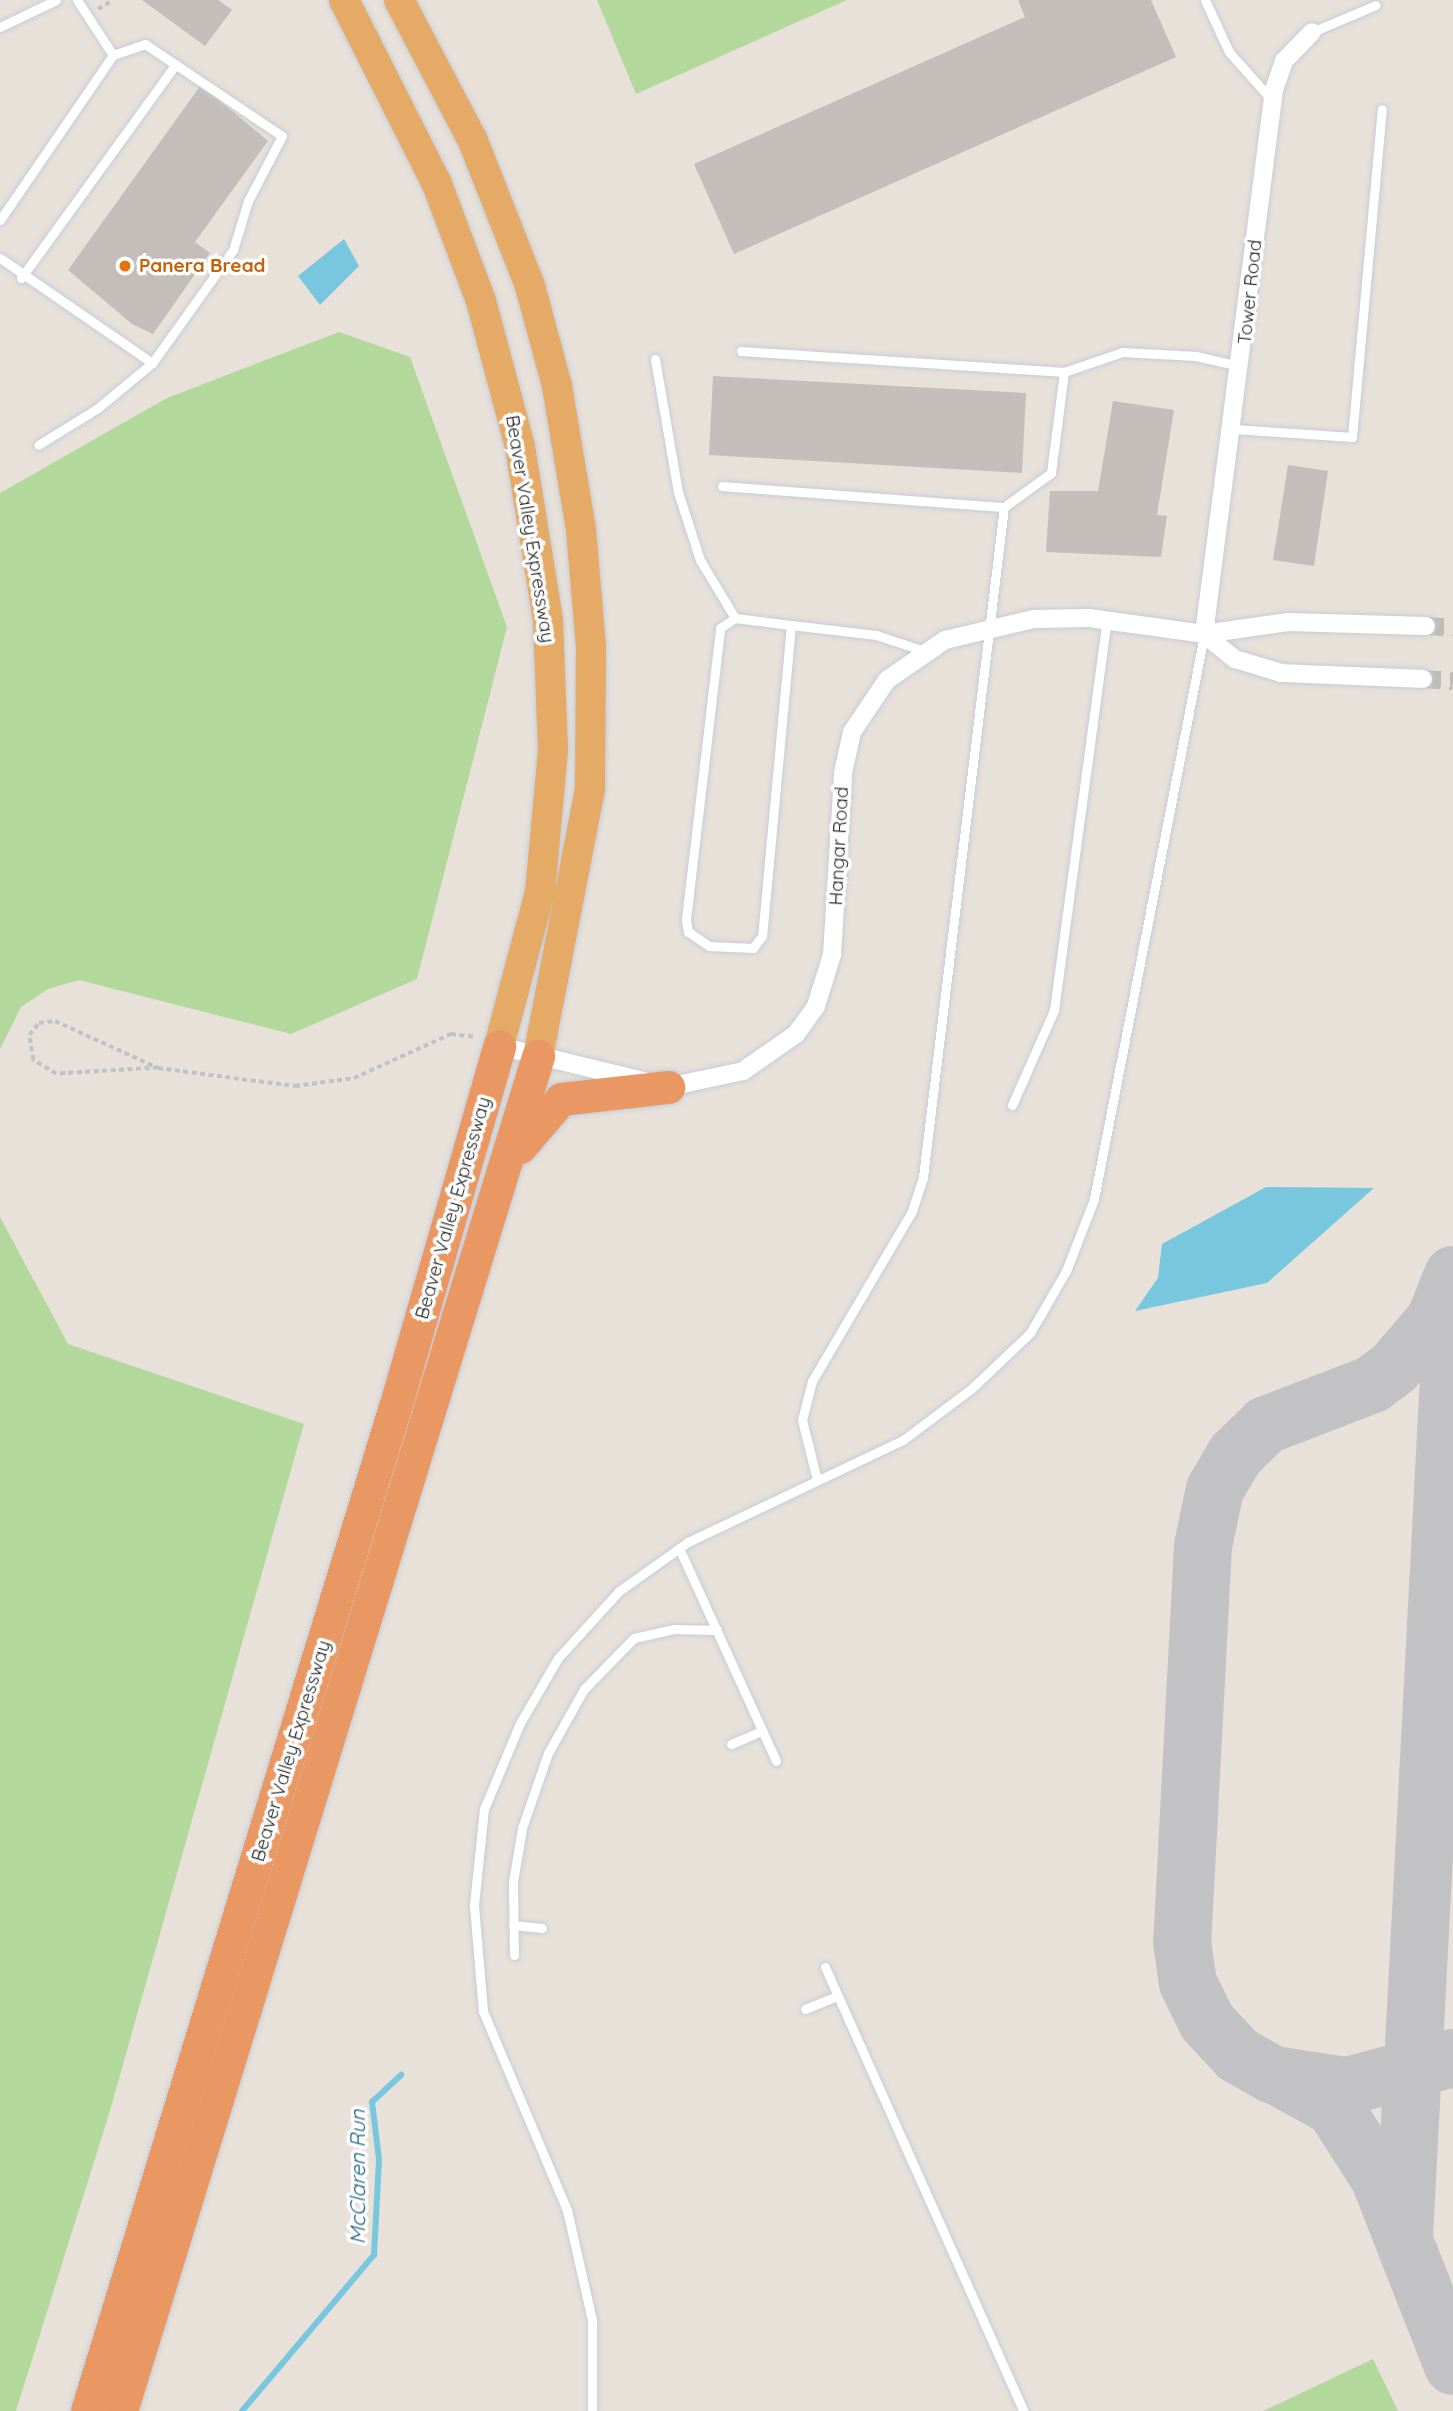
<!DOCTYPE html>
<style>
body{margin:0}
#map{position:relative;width:1453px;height:2411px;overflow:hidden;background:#e7e1d9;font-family:Quicksand,sans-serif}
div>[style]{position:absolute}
.green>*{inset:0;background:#b3d89c}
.water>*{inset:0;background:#78c7de}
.stream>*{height:6px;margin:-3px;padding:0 3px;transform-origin:3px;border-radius:3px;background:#78c7de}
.taxiway>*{height:58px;margin:-29px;padding:0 29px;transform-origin:29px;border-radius:29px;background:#c2c1c4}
.building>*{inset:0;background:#c3beb9}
.minor-tunnel>*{height:18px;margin-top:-9px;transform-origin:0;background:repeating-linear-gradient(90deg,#c0bcb5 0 18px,transparent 0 27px)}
.path>*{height:3.5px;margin-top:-1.75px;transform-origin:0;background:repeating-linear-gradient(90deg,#c2c2c2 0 5px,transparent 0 8.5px)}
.roads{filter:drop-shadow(0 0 2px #c8ccd7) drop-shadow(0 0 2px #c8ccd7)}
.service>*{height:9px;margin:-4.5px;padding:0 4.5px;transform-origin:4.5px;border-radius:4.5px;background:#fff}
.minor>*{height:18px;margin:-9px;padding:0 9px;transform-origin:9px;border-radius:9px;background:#fff}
.trunk>*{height:30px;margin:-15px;padding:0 15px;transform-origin:15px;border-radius:15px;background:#e4aa66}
.motorway>*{height:33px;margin:-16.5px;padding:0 16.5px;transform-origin:16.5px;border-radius:16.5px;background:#e99863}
.dots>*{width:19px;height:19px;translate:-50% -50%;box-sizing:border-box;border:4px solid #fff;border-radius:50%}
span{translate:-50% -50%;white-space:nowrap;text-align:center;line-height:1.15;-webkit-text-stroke:7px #fff;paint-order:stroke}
.food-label{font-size:19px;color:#c56008;font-weight:700}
.left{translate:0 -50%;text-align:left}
.street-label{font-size:19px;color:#262626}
.water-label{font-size:21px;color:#1d6584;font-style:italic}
</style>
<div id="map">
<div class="green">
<div style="clip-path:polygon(597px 0,847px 0,636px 94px)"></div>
<div style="clip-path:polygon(339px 332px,410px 357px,507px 627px,417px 979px,291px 1034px,79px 980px,48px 989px,21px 1007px,0 1049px,0 493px,167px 398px)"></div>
<div style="clip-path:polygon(0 1217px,68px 1344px,304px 1424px,109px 2114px,16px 2411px,0 2411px)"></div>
<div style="clip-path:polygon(1373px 2359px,1398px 2411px,1263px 2411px)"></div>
</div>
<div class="water">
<div style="clip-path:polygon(344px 239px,359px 266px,320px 305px,298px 276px)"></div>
<div style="clip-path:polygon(1266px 1187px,1374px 1188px,1267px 1283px,1135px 1311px,1158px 1278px,1162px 1244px)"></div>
</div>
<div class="stream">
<div style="left:242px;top:2411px;width:204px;rotate:-49.8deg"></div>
<div style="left:374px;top:2255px;width:96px;rotate:-87deg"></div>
<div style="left:379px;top:2159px;width:57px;rotate:-97deg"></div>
<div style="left:372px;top:2102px;width:40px;rotate:-43deg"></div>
</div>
<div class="taxiway">
<div style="left:1453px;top:1275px;width:48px;rotate:111.8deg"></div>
<div style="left:1435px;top:1320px;width:63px;rotate:130.5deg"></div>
<div style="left:1394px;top:1368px;width:26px;rotate:143deg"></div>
<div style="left:1373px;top:1384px;width:115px;rotate:159deg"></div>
<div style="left:1266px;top:1425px;width:43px;rotate:135.9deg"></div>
<div style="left:1235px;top:1455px;width:39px;rotate:120deg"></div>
<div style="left:1215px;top:1489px;width:58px;rotate:101.9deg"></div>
<div style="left:1203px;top:1546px;width:397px;rotate:93deg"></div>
<div style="left:1182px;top:1942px;width:41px;rotate:81.7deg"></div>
<div style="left:1188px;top:1983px;width:43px;rotate:64deg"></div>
<div style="left:1207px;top:2022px;width:45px;rotate:46.8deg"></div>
<div style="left:1238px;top:2055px;width:40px;rotate:29.7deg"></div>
<div style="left:1273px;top:2075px;width:75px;rotate:8.5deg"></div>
<div style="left:1347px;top:2086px;width:110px;rotate:-14.8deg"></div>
<div style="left:1285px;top:2080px;width:56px;rotate:28.9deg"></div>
<div style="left:1334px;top:2107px;width:83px;rotate:57.3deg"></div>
<div style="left:1379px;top:2177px;width:203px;rotate:68.6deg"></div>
<div style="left:1404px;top:2236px;width:935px;rotate:-87deg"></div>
</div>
<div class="building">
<div style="clip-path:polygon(142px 0,218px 0,232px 10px,205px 46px)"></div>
<div style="clip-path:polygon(1018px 0,1151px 0,1176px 57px,734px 254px,694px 164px,1025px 17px)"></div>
<div style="clip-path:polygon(201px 85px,268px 141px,195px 242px,210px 253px,153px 334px,132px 324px,68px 270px)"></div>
<div style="clip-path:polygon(713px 376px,1026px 393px,1022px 473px,709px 455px)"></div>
<div style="clip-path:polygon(1113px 401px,1174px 410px,1157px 515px,1167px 516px,1161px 557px,1046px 552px,1050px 491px,1098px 491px)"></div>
<div style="clip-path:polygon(1288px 465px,1328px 471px,1314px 566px,1273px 560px)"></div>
</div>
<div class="minor-tunnel">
<div style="left:1426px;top:626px;width:27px;rotate:4deg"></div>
<div style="left:1423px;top:679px;width:30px;rotate:4deg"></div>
</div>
<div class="path">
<div style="left:98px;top:9px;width:17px;rotate:-31deg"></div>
<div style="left:158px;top:1068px;width:102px;rotate:176.6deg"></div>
<div style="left:56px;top:1074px;width:27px;rotate:-149deg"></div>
<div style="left:33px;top:1060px;width:25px;rotate:-99deg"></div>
<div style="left:29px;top:1035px;width:16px;rotate:-50deg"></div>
<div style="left:39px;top:1023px;width:16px;rotate:-7deg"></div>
<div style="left:55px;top:1021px;width:113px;rotate:24.5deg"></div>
<div style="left:158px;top:1068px;width:138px;rotate:7.5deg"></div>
<div style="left:295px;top:1086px;width:60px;rotate:-7.7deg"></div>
<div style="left:354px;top:1078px;width:107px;rotate:-24.4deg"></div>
<div style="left:451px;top:1034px;width:23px;rotate:7deg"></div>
</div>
<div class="roads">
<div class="service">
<div style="left:77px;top:0;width:66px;rotate:56.8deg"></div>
<div style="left:1205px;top:0;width:57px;rotate:65.2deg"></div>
<div style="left:1229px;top:52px;width:63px;rotate:48.2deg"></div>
<div style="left:0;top:27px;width:62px;rotate:-25.7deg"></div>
<div style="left:1312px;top:32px;width:69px;rotate:-22.9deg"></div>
<div style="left:0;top:220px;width:200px;rotate:-55.6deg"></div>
<div style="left:113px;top:55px;width:34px;rotate:-19deg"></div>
<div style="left:145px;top:44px;width:165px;rotate:33.9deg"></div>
<div style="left:282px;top:136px;width:73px;rotate:117.6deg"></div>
<div style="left:248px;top:201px;width:51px;rotate:107deg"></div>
<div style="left:233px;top:250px;width:139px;rotate:125.6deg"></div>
<div style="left:152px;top:363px;width:70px;rotate:140.2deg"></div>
<div style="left:98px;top:408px;width:70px;rotate:148.3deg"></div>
<div style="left:0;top:258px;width:185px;rotate:34.6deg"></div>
<div style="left:21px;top:278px;width:264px;rotate:-54.1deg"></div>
<div style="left:741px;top:351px;width:324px;rotate:3.7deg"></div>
<div style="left:655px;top:359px;width:135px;rotate:80.2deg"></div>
<div style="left:678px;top:492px;width:71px;rotate:72.1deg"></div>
<div style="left:700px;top:560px;width:68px;rotate:58.9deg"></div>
<div style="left:1234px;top:429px;width:118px;rotate:3.9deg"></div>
<div style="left:1352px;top:437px;width:329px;rotate:-84.8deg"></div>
<div style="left:722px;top:486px;width:283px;rotate:4.3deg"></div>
<div style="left:791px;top:625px;width:312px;rotate:95.3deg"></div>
<div style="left:762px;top:936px;width:15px;rotate:127deg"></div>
<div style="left:753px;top:948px;width:44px;rotate:-177.4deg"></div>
<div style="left:709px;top:946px;width:25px;rotate:-146deg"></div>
<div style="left:688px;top:932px;width:13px;rotate:-99deg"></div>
<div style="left:686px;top:919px;width:293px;rotate:-83.3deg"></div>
<div style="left:720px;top:628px;width:18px;rotate:-34deg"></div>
<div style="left:735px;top:618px;width:56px;rotate:7.1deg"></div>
<div style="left:791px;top:625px;width:86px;rotate:6.7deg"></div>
<div style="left:876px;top:635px;width:52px;rotate:18.1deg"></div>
<div style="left:1012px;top:1105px;width:104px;rotate:-66.1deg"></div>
<div style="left:1054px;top:1010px;width:394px;rotate:-82.3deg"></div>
<div style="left:817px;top:1480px;width:62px;rotate:-104deg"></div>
<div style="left:802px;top:1420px;width:40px;rotate:-75.6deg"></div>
<div style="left:812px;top:1381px;width:197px;rotate:-59.5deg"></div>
<div style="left:912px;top:1211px;width:36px;rotate:-72deg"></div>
<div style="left:923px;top:1177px;width:675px;rotate:-83.11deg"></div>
<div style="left:1004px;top:507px;width:58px;rotate:-35.9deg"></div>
<div style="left:1051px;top:473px;width:102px;rotate:-82.7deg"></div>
<div style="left:1064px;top:372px;width:61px;rotate:-19deg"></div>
<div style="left:1122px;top:352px;width:74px;rotate:3.1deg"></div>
<div style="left:1196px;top:356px;width:44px;rotate:13.1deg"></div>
<div style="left:679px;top:1548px;width:234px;rotate:65.5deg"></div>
<div style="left:731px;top:1744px;width:34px;rotate:-23deg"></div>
<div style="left:513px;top:1925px;width:29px;rotate:6deg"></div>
<div style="left:514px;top:1955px;width:73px;rotate:-90.8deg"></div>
<div style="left:513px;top:1882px;width:55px;rotate:-80.5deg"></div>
<div style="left:522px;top:1828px;width:79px;rotate:-70.9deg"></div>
<div style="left:548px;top:1753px;width:73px;rotate:-60.6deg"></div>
<div style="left:584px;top:1689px;width:71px;rotate:-45.6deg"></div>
<div style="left:634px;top:1638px;width:41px;rotate:-12.7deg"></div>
<div style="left:674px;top:1629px;width:43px;rotate:1.3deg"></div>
<div style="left:825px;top:1967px;width:487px;rotate:65.9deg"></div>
<div style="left:805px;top:2009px;width:35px;rotate:-22deg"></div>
<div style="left:592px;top:2411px;width:91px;rotate:-90deg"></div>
<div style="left:592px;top:2320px;width:113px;rotate:-102.8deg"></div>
<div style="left:567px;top:2210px;width:216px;rotate:-112.9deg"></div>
<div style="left:483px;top:2011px;width:106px;rotate:-94.9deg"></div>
<div style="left:474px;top:1905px;width:97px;rotate:-84.1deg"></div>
<div style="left:484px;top:1809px;width:93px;rotate:-67.3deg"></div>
<div style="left:520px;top:1723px;width:75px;rotate:-59.7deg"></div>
<div style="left:558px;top:1658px;width:91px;rotate:-47.7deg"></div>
<div style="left:619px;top:1591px;width:85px;rotate:-35.4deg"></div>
<div style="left:688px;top:1542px;width:238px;rotate:-25.4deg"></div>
<div style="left:903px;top:1440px;width:85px;rotate:-36.9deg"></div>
<div style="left:971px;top:1389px;width:81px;rotate:-43.5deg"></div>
<div style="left:1030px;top:1333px;width:72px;rotate:-59.9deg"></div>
<div style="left:1066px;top:1271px;width:77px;rotate:-68.7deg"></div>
<div style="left:1094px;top:1199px;width:575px;rotate:-78.96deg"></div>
</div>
<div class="minor">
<div style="left:1204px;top:634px;width:548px;rotate:-82.67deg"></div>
<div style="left:1274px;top:90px;width:31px;rotate:-71deg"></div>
<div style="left:1284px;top:61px;width:40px;rotate:-46deg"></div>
<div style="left:1204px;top:634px;width:40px;rotate:39deg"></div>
<div style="left:1235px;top:659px;width:48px;rotate:16.9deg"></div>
<div style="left:1281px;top:673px;width:142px;rotate:2.4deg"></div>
<div style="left:499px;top:1046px;width:174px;rotate:13.6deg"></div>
<div style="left:668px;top:1087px;width:77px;rotate:-12deg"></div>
<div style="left:743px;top:1071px;width:65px;rotate:-34.9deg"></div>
<div style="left:796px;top:1034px;width:34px;rotate:-54deg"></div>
<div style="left:816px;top:1006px;width:53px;rotate:-72.6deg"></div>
<div style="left:832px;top:955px;width:182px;rotate:-86.5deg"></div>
<div style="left:843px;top:773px;width:42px;rotate:-77.6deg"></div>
<div style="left:852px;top:732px;width:63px;rotate:-56.1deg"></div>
<div style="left:887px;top:680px;width:70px;rotate:-34.6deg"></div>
<div style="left:945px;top:640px;width:91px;rotate:-13.3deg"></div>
<div style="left:1034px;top:619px;width:55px;rotate:-1deg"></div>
<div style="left:1089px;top:618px;width:116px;rotate:7.9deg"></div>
<div style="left:1204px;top:634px;width:85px;rotate:-8.1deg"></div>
<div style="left:1288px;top:622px;width:138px;rotate:1.7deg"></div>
</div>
<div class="trunk">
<div style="left:344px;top:0;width:206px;rotate:63.2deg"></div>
<div style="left:437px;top:184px;width:125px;rotate:69.4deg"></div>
<div style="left:481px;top:301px;width:151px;rotate:75deg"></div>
<div style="left:520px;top:447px;width:175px;rotate:80.8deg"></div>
<div style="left:548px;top:620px;width:130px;rotate:87.8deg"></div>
<div style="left:553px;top:750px;width:143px;rotate:95.2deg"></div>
<div style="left:540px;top:892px;width:159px;rotate:104.9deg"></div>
<div style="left:399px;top:0;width:159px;rotate:62.3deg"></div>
<div style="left:473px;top:141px;width:156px;rotate:68.5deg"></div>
<div style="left:530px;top:286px;width:104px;rotate:74.9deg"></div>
<div style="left:557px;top:386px;width:146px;rotate:80.5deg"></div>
<div style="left:581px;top:530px;width:116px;rotate:85.1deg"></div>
<div style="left:591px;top:646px;width:143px;rotate:90.4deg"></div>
<div style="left:590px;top:789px;width:272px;rotate:101deg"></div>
</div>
<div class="motorway">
<div style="left:520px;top:1147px;width:63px;rotate:-49.5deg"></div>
<div style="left:561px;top:1099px;width:108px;rotate:-6.4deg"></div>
<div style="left:87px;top:2411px;width:1061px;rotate:-72.95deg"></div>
<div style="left:398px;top:1397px;width:365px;rotate:-73.9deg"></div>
<div style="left:121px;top:2411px;width:1418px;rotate:-72.89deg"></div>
</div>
</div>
<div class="dots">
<div style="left:125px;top:266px;background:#e8710a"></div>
</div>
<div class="food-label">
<span class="left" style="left:139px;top:266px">Panera Bread</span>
</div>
<div class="street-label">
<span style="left:1250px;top:292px;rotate:-84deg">Tower Road</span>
<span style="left:530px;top:529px;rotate:81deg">Beaver Valley Expressway</span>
<span style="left:839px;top:846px;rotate:-87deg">Hangar Road</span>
<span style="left:453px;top:1208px;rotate:-74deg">Beaver Valley Expressway</span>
<span style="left:291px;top:1751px;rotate:-73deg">Beaver Valley Expressway</span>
</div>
<div class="water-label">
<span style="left:357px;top:2177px;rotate:-90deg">McClaren Run</span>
</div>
</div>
